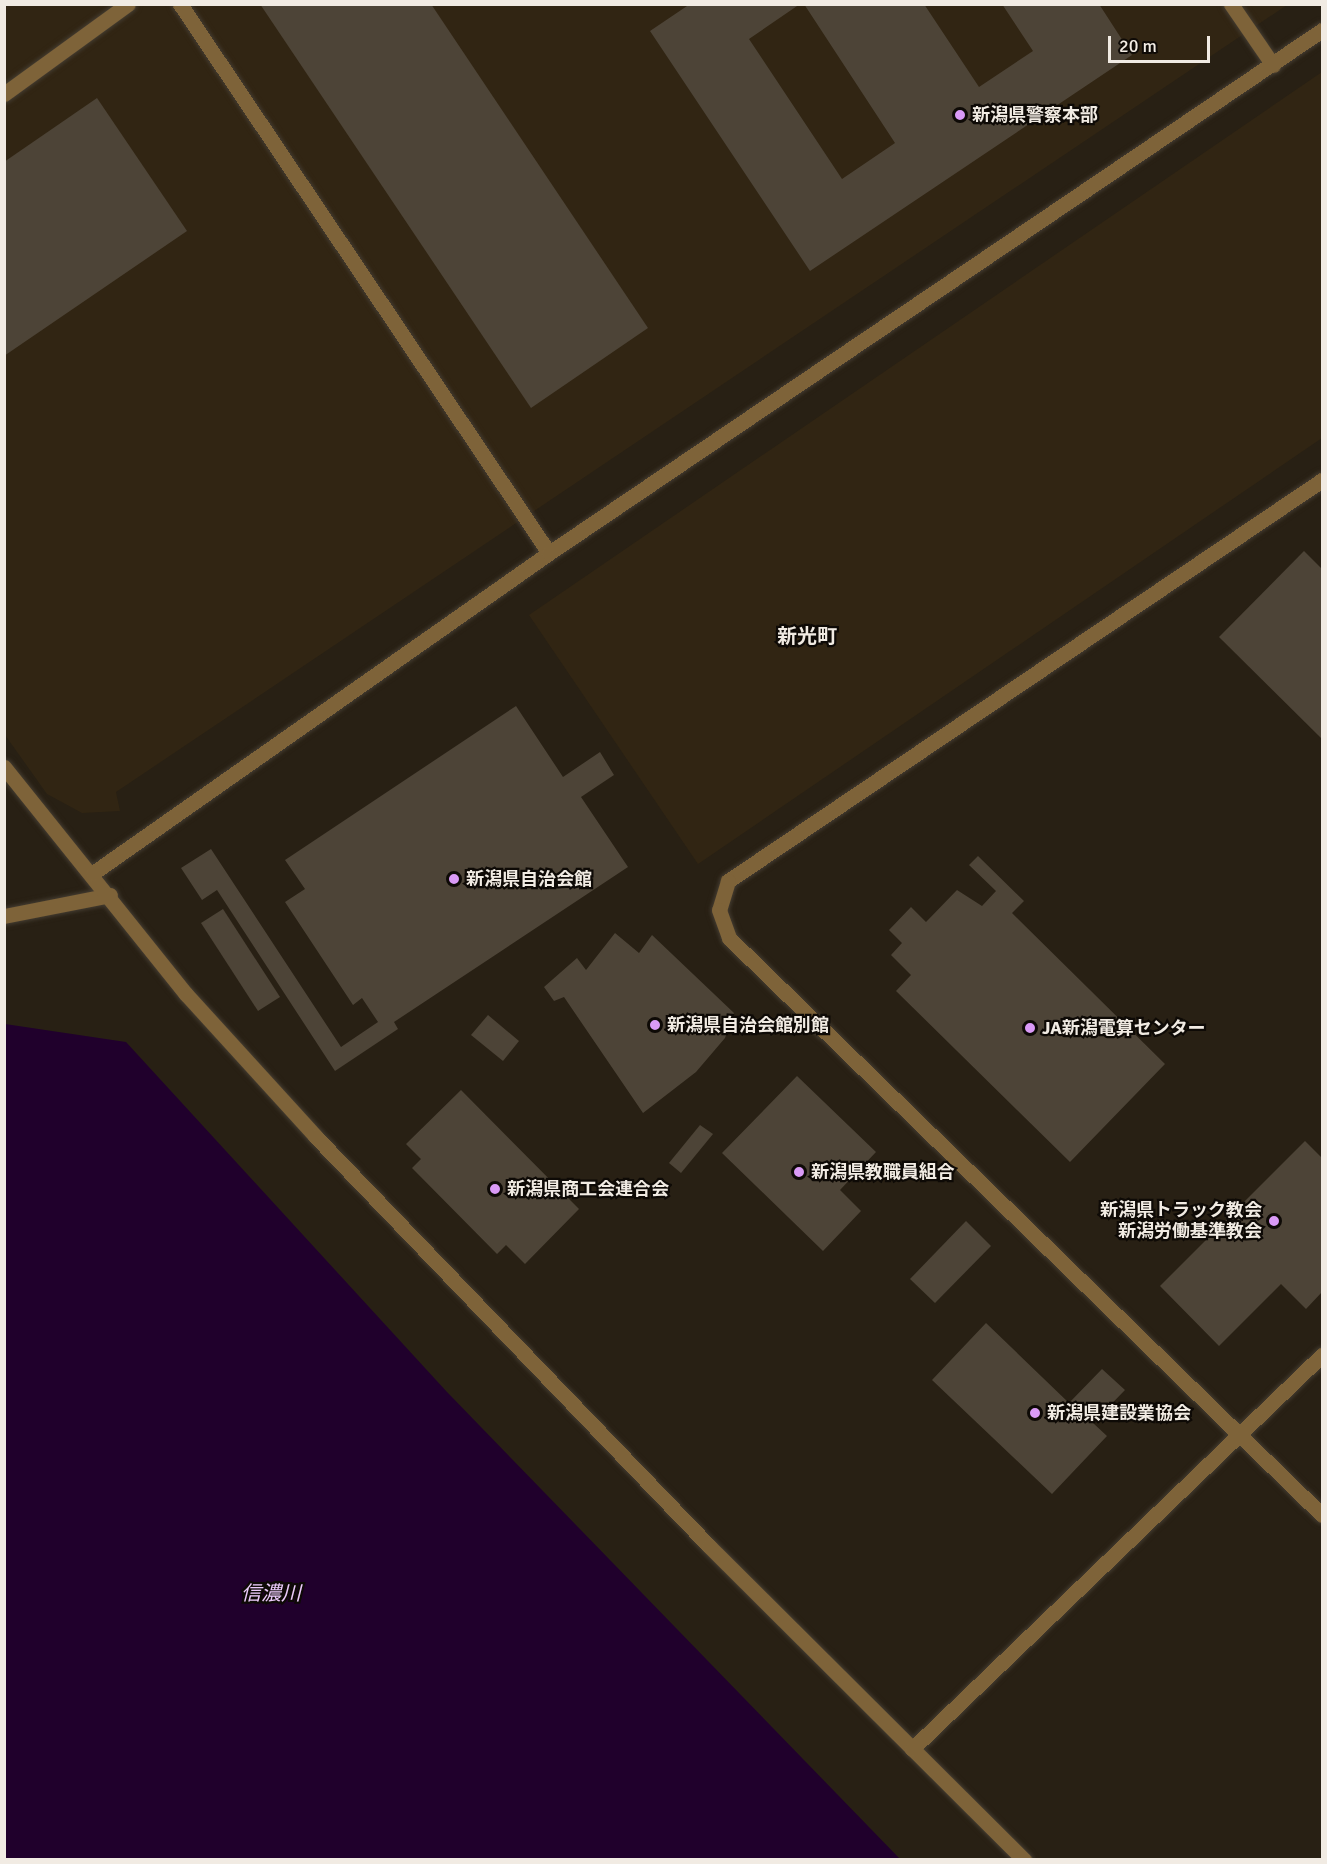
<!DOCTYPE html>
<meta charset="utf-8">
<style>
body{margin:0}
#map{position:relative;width:1327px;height:1864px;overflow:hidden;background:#282014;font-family:Signika,"Noto Sans JP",sans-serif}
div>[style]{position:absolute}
.built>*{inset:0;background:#312513}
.water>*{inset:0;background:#20002c}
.building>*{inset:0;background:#4d4437}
.roads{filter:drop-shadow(0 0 2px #443c31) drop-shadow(0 0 2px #443c31)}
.service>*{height:15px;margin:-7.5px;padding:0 7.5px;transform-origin:7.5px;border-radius:7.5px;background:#7e6339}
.tertiary>*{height:15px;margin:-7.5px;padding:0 7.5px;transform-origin:7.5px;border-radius:7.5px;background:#7e6339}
.dots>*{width:16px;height:16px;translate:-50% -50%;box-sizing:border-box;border:3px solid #0e0a06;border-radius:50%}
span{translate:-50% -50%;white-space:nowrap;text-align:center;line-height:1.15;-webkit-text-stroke:4.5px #0e0a06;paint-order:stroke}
.poi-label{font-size:18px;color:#f1ebe3;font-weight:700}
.left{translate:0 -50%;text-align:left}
.right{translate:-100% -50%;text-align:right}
.neighbourhood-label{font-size:20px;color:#f1ebe3;font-weight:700}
.water-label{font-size:20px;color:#eccbfb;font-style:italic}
.frame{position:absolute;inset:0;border:6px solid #f1ebe3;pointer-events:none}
.scale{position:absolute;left:1108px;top:36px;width:102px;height:27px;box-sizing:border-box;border:3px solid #f1ebe3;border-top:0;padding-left:8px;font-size:18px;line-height:21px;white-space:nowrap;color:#f1ebe3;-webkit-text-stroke:4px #0e0a06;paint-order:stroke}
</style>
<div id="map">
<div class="built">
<div style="clip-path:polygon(4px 5px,1287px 5px,116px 792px,120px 811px,82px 813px,47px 794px,5px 735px)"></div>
<div style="clip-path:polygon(1322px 72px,1322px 438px,698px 864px,529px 615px)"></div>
</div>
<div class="water">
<div style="clip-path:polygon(5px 1024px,126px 1042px,447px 1392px,900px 1859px,5px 1859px)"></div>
</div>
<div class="building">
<div style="clip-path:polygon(260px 4px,431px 4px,648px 328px,531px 408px)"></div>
<div style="clip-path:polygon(690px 4px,800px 4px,749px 39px,842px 179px,895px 143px,804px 4px,924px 4px,979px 87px,1033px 51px,1002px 4px,1099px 4px,1132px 55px,810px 271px,650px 31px)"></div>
<div style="clip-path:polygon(97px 98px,187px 231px,4px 356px,4px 162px)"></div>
<div style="clip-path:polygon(1304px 551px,1322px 569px,1322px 739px,1219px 637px)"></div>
<div style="clip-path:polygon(516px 706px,563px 777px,600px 752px,614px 775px,581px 797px,628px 867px,394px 1022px,398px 1029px,335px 1071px,217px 890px,202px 900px,181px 868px,211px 849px,341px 1047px,378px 1022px,362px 998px,353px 1005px,285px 902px,305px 889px,285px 860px)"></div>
<div style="clip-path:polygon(978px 856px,1024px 901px,1012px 913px,1165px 1064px,1070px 1162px,896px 991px,911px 975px,891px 955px,902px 943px,889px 930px,911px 907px,926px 922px,957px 890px,982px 906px,996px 891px,969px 865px)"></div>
<div style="clip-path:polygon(223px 909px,280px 997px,258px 1011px,201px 923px)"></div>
<div style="clip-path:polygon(615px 933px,639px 953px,652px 935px,734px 1013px,725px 1038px,696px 1072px,643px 1113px,564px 997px,554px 1001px,544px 987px,577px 958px,586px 970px)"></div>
<div style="clip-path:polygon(488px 1015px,519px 1041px,503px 1061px,471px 1035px)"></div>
<div style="clip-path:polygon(797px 1076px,876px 1152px,840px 1190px,861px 1211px,823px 1251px,722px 1153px)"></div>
<div style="clip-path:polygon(461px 1090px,579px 1209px,525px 1264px,506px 1245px,497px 1254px,412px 1168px,421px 1159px,406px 1144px)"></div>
<div style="clip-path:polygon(700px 1125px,713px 1134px,681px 1173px,669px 1163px)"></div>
<div style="clip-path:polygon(1305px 1141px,1322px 1158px,1322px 1292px,1306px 1309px,1281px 1284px,1219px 1346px,1160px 1286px)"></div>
<div style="clip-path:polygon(966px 1221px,991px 1246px,935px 1303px,910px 1279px)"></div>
<div style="clip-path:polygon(986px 1323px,1069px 1403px,1102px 1369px,1125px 1390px,1093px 1423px,1107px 1436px,1052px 1494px,932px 1380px)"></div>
</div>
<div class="roads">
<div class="service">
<div style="left:180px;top:4px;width:661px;rotate:56.09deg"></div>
<div style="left:1231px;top:4px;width:74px;rotate:55.5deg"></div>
<div style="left:4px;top:94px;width:153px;rotate:-36deg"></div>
<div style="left:4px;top:916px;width:108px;rotate:-11.2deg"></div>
</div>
<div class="tertiary">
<div style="left:1322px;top:480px;width:717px;rotate:145.98deg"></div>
<div style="left:728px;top:881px;width:30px;rotate:107deg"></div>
<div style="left:719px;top:910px;width:30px;rotate:70deg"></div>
<div style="left:729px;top:938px;width:827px;rotate:44.22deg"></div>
<div style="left:4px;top:767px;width:291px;rotate:51.3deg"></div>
<div style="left:186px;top:994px;width:192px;rotate:47.7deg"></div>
<div style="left:315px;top:1136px;width:569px;rotate:46.14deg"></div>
<div style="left:709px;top:1546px;width:445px;rotate:44.9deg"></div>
<div style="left:93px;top:873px;width:557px;rotate:-35.06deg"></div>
<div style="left:549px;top:553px;width:933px;rotate:-34.08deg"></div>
<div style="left:912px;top:1749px;width:569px;rotate:-43.86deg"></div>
</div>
</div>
<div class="dots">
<div style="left:960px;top:115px;background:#da9af6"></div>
<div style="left:454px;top:879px;background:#da9af6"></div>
<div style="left:655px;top:1025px;background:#da9af6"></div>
<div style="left:1030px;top:1028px;background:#da9af6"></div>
<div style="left:799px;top:1172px;background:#da9af6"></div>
<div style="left:495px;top:1189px;background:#da9af6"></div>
<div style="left:1274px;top:1221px;background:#da9af6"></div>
<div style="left:1035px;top:1413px;background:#da9af6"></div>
</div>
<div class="poi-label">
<span class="left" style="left:972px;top:115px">新潟県警察本部</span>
<span class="left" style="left:466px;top:879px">新潟県自治会館</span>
<span class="left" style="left:667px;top:1025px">新潟県自治会館別館</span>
<span class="left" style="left:1042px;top:1028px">JA新潟電算センター</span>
<span class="left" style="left:811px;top:1172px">新潟県教職員組合</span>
<span class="left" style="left:507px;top:1189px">新潟県商工会連合会</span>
<span class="right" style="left:1262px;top:1221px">新潟県トラック教会<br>新潟労働基準教会</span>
<span class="left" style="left:1047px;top:1413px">新潟県建設業協会</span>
</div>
<div class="neighbourhood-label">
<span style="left:807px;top:636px">新光町</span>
</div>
<div class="water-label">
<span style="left:271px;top:1593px">信濃川</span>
</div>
<div class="frame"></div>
<div class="scale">20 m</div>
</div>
